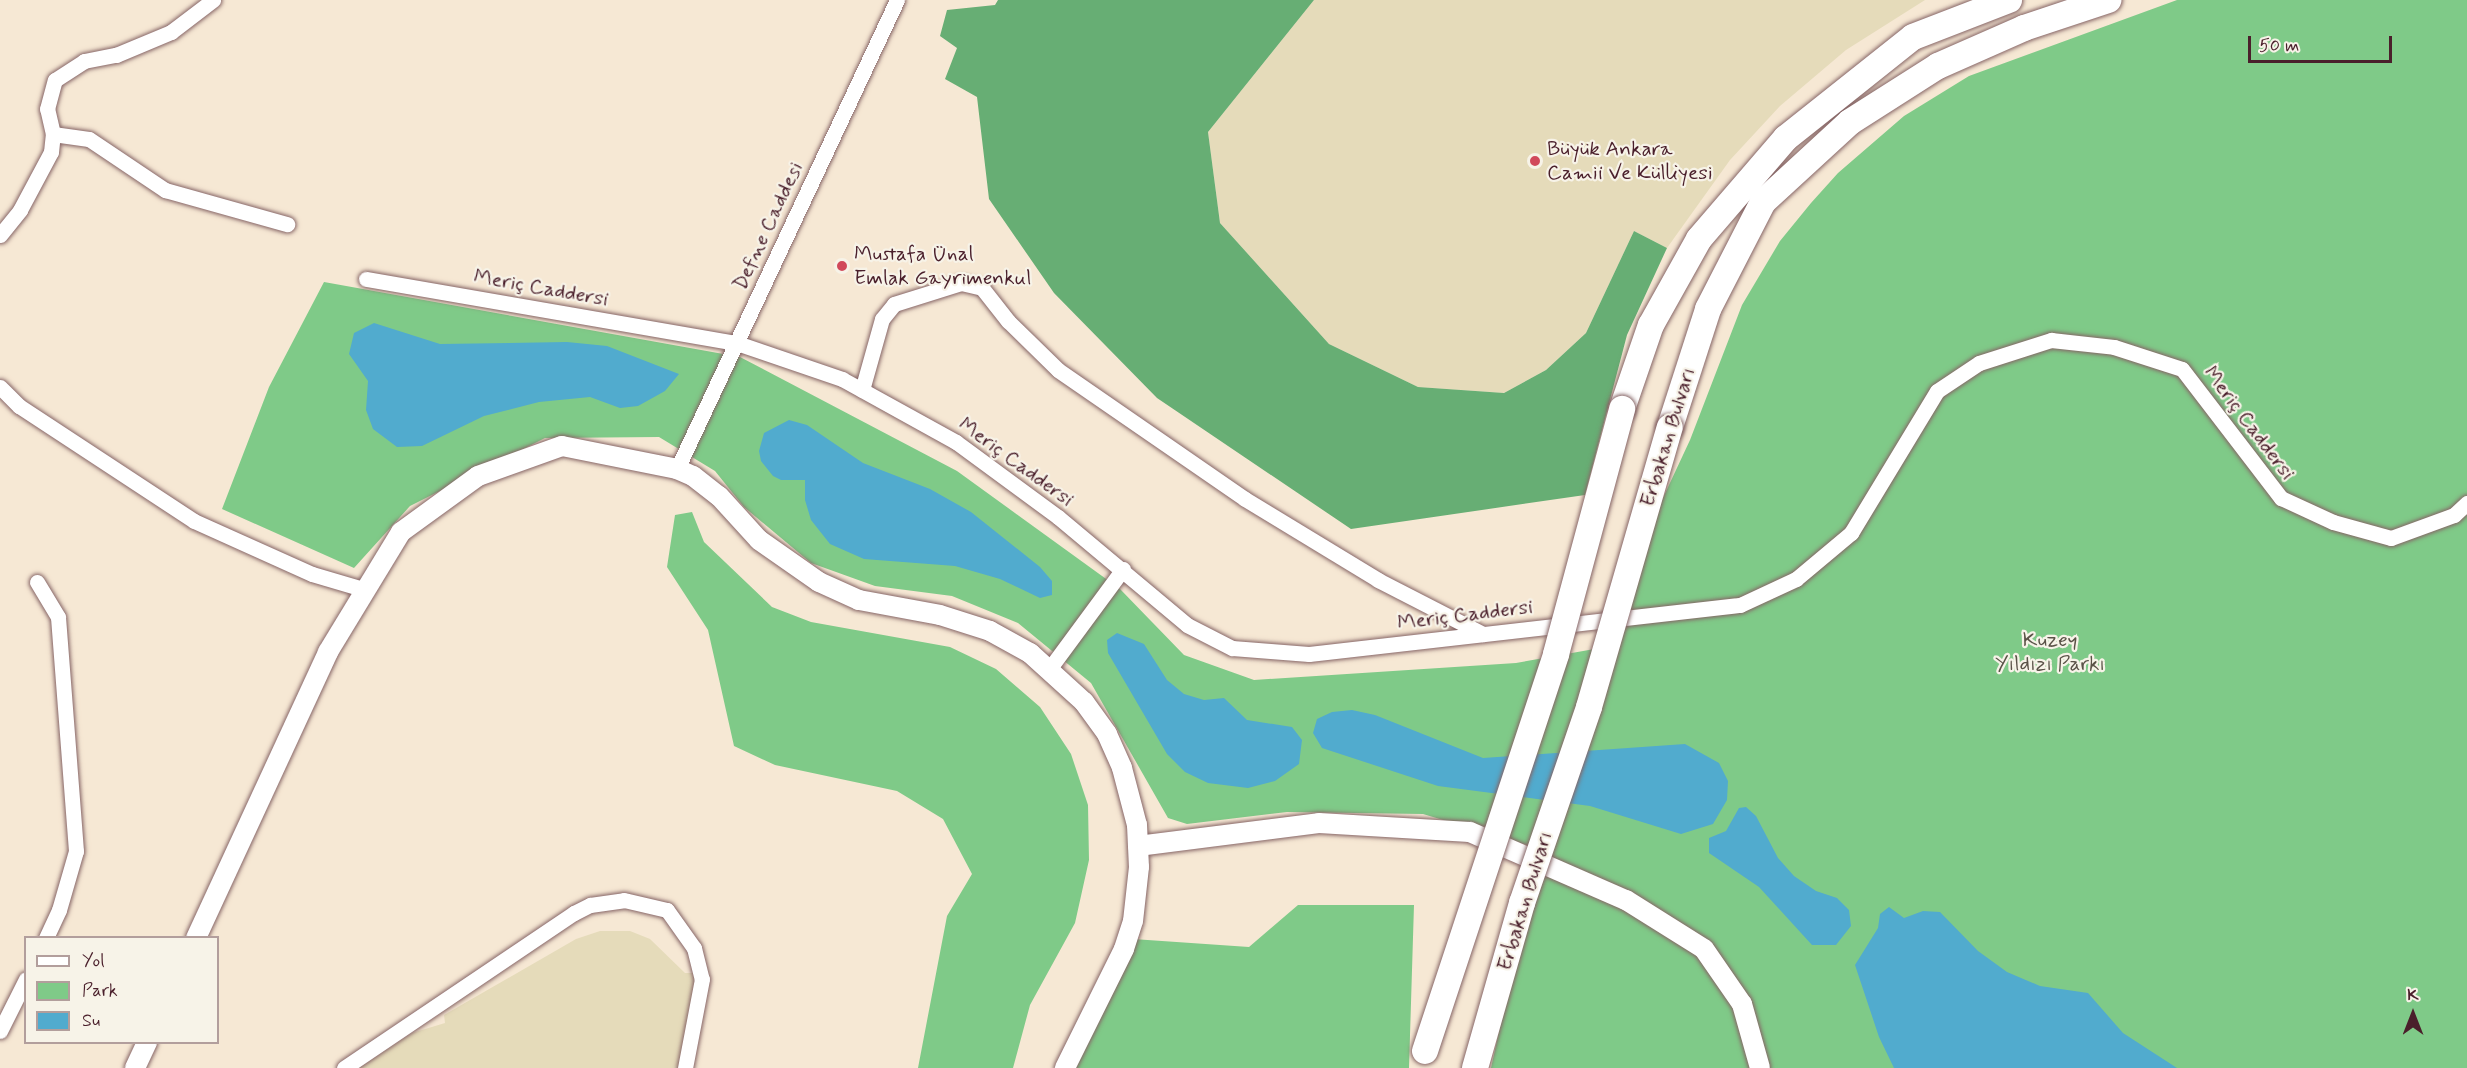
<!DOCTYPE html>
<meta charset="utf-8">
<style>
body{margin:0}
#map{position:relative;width:2467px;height:1068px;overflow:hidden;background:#f6e8d4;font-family:Mynerve,sans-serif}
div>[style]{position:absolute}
.built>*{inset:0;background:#e5dbba}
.green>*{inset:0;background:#7fca88}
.forest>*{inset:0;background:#67ae74}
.water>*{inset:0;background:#51abce}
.roads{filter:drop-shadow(0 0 2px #866566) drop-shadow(0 0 2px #866566)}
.minor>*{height:15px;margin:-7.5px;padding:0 7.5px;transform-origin:7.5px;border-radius:7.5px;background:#fff}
.tertiary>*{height:20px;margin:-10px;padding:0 10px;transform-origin:10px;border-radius:10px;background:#fff}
.trunk>*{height:26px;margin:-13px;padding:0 13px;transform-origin:13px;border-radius:13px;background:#fff}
.bridges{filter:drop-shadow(0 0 2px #866566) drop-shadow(0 0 2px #866566)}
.trunk-bridge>*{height:26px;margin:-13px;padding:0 13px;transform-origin:13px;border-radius:13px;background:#fff}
.dots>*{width:16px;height:16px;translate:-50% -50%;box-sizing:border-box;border:3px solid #f7f3e8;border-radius:50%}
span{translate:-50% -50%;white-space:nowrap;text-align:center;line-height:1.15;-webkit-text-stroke:4.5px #f7f3e8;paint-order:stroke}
.poi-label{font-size:21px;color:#4a1f2b}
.left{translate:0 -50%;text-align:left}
.street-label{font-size:21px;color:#4a1f2b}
.park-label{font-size:21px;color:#5a5247}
.legend{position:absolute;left:24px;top:936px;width:195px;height:108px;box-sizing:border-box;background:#f7f3e8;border:2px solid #b29e9c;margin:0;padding:8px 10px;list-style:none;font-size:18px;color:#4a1f2b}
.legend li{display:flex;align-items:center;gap:12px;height:30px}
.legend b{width:30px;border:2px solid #b29e9c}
.north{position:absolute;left:2383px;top:984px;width:60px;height:60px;-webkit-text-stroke:4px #f7f3e8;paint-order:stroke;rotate:0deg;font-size:16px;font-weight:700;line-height:24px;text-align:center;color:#4a1f2b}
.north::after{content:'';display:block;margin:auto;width:21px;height:27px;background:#4a1f2b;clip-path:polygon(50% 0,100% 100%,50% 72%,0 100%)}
.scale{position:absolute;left:2248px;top:36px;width:144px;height:27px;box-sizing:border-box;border:3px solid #4a1f2b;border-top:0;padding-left:8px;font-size:18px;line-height:21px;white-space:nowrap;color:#4a1f2b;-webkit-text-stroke:4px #f7f3e8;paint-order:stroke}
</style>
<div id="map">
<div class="built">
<div style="clip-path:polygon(1314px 0,1925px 0,1846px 50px,1780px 106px,1730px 160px,1667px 248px,1634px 231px,1586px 333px,1546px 370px,1504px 393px,1418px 387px,1329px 344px,1220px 223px,1208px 132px)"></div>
<div style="clip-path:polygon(600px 931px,630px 931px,650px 939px,685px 973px,701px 973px,678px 1068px,359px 1068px,412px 1033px,445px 1023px,444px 1015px,576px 939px)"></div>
</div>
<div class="green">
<div style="clip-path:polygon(2177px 0,2467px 0,2467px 1068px,1491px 1068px,1522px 926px,1550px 852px,1423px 814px,1287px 812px,1187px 824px,1168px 818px,1091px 683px,1018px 623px,952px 596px,875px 586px,811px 563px,744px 507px,715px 471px,659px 437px,545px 438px,410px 506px,354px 568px,222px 509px,269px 387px,324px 282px,740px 357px,957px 471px,1120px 589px,1184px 655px,1254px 680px,1516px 663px,1617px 645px,1641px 545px,1690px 440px,1742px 305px,1780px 241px,1811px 203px,1838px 173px,1904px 116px,1969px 76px)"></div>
<div style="clip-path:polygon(692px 512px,704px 542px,772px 607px,811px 622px,950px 647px,996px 669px,1040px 707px,1071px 754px,1088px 805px,1089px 860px,1075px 923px,1030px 1005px,1013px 1068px,918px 1068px,947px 916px,972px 874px,943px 819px,897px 791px,775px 765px,734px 746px,708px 630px,667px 567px,675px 515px)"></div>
<div style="clip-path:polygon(1298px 905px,1414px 905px,1409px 1068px,1065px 1068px,1133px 939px,1249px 947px)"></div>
</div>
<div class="forest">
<div style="clip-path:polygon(998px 0,1314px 0,1208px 132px,1220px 223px,1329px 344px,1418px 387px,1504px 393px,1546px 370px,1586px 333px,1634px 231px,1667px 248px,1627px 335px,1585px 495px,1351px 529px,1157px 398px,1054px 293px,989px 199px,977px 97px,945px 79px,957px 48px,940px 36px,947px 10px,995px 5px)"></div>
</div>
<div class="water">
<div style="clip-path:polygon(374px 323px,440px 344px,567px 342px,607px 346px,679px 374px,665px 391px,638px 406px,620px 408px,590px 397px,539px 402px,484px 416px,422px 446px,397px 447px,373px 429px,366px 410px,368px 381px,349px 354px,354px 333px)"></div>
<div style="clip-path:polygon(789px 420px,807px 425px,863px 463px,930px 489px,971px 512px,1040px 567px,1052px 581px,1052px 595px,1040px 598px,1000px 579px,955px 566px,864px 559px,830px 544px,811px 520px,805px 500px,805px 480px,781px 480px,773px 476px,761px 461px,759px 451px,764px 433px)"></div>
<div style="clip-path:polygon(1117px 633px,1144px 644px,1167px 680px,1184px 694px,1204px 700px,1224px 698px,1247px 720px,1292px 727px,1302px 740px,1299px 764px,1275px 781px,1248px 788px,1208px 783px,1185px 772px,1167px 754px,1108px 653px,1107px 640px)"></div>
<div style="clip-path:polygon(1352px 710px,1375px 715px,1483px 758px,1685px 744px,1719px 763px,1728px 781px,1727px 800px,1713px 824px,1681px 834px,1590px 806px,1438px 786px,1322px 748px,1313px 733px,1317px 719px,1332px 712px)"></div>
<div style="clip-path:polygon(1746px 807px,1756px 816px,1778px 858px,1794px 876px,1816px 891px,1837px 898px,1849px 910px,1851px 926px,1836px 945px,1812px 945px,1759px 887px,1709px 853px,1709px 838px,1726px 831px,1739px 808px)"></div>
<div style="clip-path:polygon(1889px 907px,1904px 918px,1923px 911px,1940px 912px,1978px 951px,2007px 972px,2040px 986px,2088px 993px,2123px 1033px,2177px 1068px,1894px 1068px,1879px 1037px,1855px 965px,1878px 928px,1880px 914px)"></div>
</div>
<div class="roads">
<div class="minor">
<div style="left:53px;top:134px;width:36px;rotate:8deg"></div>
<div style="left:89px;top:139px;width:92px;rotate:33.9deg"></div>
<div style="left:165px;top:190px;width:127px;rotate:15.6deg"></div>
<div style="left:0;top:235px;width:32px;rotate:-51deg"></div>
<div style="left:20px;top:210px;width:66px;rotate:-61.9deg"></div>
<div style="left:51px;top:152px;width:18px;rotate:-84deg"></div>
<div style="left:53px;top:134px;width:26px;rotate:-103deg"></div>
<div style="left:47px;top:109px;width:30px;rotate:-75deg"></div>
<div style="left:55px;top:80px;width:35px;rotate:-33deg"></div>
<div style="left:84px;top:61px;width:33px;rotate:-11deg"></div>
<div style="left:116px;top:55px;width:60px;rotate:-22.7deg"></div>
<div style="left:171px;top:32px;width:53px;rotate:-37.3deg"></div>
<div style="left:366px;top:279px;width:376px;rotate:9.8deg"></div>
<div style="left:737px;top:343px;width:111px;rotate:18.9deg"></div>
<div style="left:842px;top:379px;width:130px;rotate:28.9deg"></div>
<div style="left:956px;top:442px;width:127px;rotate:36.3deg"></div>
<div style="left:1058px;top:517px;width:168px;rotate:39.9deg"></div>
<div style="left:1187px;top:625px;width:51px;rotate:27.1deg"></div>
<div style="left:1232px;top:648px;width:77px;rotate:4.5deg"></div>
<div style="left:1309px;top:654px;width:434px;rotate:-6.5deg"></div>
<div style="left:1740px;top:605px;width:62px;rotate:-24.9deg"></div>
<div style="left:1796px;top:579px;width:72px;rotate:-39.9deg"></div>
<div style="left:1851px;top:533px;width:166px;rotate:-58.8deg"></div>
<div style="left:1937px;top:391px;width:50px;rotate:-33.7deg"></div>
<div style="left:1979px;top:363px;width:76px;rotate:-17.7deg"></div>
<div style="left:2051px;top:340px;width:63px;rotate:6.3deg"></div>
<div style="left:2114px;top:347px;width:71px;rotate:17.9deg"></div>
<div style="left:2182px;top:369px;width:163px;rotate:52.5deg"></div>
<div style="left:2281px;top:498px;width:57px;rotate:24.8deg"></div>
<div style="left:2333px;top:522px;width:60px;rotate:15.4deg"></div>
<div style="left:2391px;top:538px;width:67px;rotate:-20.1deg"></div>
<div style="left:2454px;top:515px;width:18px;rotate:-43deg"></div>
<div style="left:0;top:387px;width:27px;rotate:45deg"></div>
<div style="left:19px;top:406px;width:209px;rotate:33.3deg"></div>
<div style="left:194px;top:521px;width:129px;rotate:24.2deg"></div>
<div style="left:312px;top:574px;width:53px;rotate:16.4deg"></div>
<div style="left:862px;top:390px;width:74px;rotate:-74.3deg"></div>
<div style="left:882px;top:319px;width:19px;rotate:-51deg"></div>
<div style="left:894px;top:304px;width:70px;rotate:-17.4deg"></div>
<div style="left:961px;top:283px;width:22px;rotate:13deg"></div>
<div style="left:982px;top:288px;width:42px;rotate:51.8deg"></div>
<div style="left:1008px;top:321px;width:70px;rotate:44.4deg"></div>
<div style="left:1058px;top:370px;width:227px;rotate:34.6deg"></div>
<div style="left:1245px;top:499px;width:156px;rotate:31.3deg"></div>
<div style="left:1378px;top:580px;width:118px;rotate:27.2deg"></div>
<div style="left:677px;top:469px;width:518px;rotate:-64.87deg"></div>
<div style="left:37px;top:582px;width:41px;rotate:59deg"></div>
<div style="left:58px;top:617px;width:235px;rotate:85.6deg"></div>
<div style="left:76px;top:851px;width:61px;rotate:106.1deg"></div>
<div style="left:59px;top:910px;width:31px;rotate:115deg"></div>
<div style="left:1050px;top:668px;width:123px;rotate:-53.6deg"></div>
<div style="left:0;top:1031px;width:58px;rotate:-63.4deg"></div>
<div style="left:344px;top:1068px;width:277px;rotate:-34deg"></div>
<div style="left:574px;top:913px;width:18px;rotate:-27deg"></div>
<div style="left:590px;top:905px;width:34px;rotate:-8deg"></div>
<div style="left:624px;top:900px;width:44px;rotate:13.1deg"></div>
<div style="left:667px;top:910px;width:47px;rotate:54.6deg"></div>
<div style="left:694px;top:948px;width:32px;rotate:76deg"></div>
<div style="left:702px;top:979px;width:91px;rotate:100.8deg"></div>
</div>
<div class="tertiary">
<div style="left:1138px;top:846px;width:182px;rotate:-7.2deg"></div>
<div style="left:1319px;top:823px;width:151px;rotate:3.4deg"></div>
<div style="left:1470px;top:832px;width:170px;rotate:23.6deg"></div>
<div style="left:1626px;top:900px;width:92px;rotate:32.1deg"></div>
<div style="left:1704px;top:949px;width:67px;rotate:55.4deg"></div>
<div style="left:1742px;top:1004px;width:66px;rotate:74.3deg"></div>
<div style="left:196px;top:938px;width:315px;rotate:-65.2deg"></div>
<div style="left:328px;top:652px;width:140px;rotate:-58.7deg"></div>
<div style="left:401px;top:532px;width:95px;rotate:-36deg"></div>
<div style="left:478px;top:476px;width:89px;rotate:-19.7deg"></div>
<div style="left:562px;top:446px;width:117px;rotate:11.3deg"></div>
<div style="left:677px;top:469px;width:17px;rotate:24deg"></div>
<div style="left:693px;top:476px;width:33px;rotate:38deg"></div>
<div style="left:719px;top:496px;width:59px;rotate:47.7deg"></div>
<div style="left:759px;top:540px;width:73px;rotate:35deg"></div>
<div style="left:819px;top:582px;width:44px;rotate:24.2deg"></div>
<div style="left:859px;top:600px;width:82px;rotate:10.5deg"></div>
<div style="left:940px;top:615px;width:52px;rotate:17.7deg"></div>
<div style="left:990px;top:631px;width:46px;rotate:28.8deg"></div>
<div style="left:1030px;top:653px;width:73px;rotate:42.2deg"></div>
<div style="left:1084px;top:702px;width:39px;rotate:54deg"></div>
<div style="left:1107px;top:734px;width:37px;rotate:66deg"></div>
<div style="left:1122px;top:768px;width:59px;rotate:75.3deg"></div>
<div style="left:1137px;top:825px;width:42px;rotate:87.3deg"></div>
<div style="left:1139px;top:867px;width:54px;rotate:96.3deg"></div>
<div style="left:1133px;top:921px;width:29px;rotate:108deg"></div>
<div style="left:1124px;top:949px;width:133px;rotate:116.4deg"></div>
<div style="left:135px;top:1068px;width:29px;rotate:-65deg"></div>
</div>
<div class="trunk">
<div style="left:1622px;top:409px;width:89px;rotate:-71deg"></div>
<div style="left:1651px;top:325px;width:98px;rotate:-60.8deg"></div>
<div style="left:1699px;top:239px;width:133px;rotate:-49.3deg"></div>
<div style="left:1786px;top:138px;width:162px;rotate:-38.5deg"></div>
<div style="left:1913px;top:37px;width:103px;rotate:-21.1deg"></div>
<div style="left:1670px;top:427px;width:124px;rotate:-72.1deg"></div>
<div style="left:1708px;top:309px;width:120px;rotate:-62.8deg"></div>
<div style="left:1763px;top:202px;width:118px;rotate:-42.6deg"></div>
<div style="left:1850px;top:122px;width:104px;rotate:-32.5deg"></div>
<div style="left:1938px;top:66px;width:94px;rotate:-23.8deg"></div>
<div style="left:2024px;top:28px;width:89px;rotate:-18.4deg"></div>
</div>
</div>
<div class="bridges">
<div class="trunk-bridge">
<div style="left:1425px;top:1051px;width:418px;rotate:-71.7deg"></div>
<div style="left:1556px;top:654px;width:254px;rotate:-74.9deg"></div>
<div style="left:1475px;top:1068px;width:172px;rotate:-74.1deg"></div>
<div style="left:1522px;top:903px;width:207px;rotate:-71.1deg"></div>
<div style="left:1589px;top:707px;width:291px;rotate:-73.9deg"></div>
</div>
</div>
<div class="dots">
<div style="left:1535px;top:161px;background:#d1495b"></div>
<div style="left:842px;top:266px;background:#d1495b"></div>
</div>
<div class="poi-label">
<span class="left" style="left:1547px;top:161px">Büyük Ankara<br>Camii Ve Külliyesi</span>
<span class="left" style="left:854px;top:266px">Mustafa Ünal<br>Emlak Gayrimenkul</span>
</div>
<div class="street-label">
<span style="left:768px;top:226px;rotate:-65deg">Defne Caddesi</span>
<span style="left:541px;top:288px;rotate:10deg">Meriç Caddersi</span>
<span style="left:2249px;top:423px;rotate:53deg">Meriç Caddersi</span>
<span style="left:1668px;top:437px;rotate:-73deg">Erbakan Bulvarı</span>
<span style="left:1016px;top:462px;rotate:36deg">Meriç Caddersi</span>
<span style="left:1465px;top:615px;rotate:-7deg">Meriç Caddersi</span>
<span style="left:1525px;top:901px;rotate:-73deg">Erbakan Bulvarı</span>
</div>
<div class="park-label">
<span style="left:2050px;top:652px">Kuzey<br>Yıldızı Parkı</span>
</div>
<ul class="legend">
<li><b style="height:8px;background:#fff"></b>Yol</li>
<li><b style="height:16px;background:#7fca88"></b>Park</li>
<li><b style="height:16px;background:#51abce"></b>Su</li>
</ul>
<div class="north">K</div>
<div class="scale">50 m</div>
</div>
